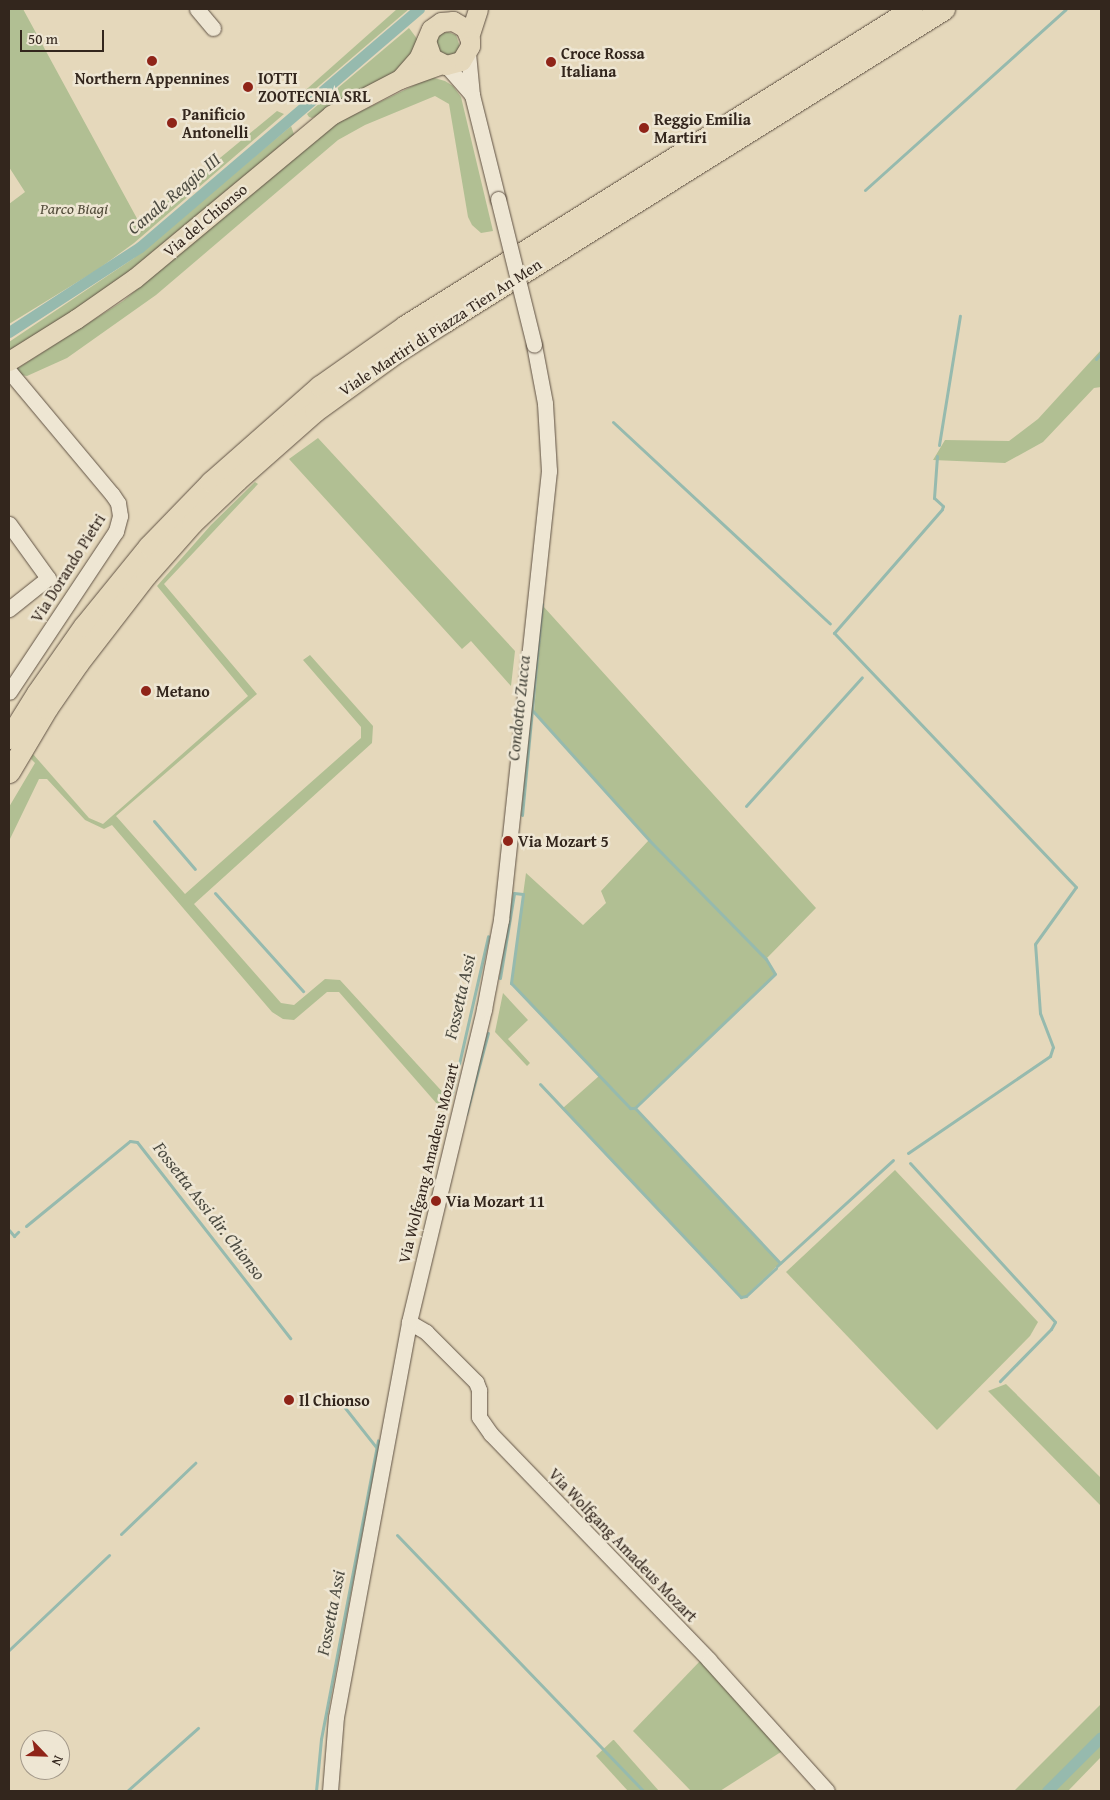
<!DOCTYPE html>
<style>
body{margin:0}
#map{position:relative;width:1110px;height:1800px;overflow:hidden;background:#e5d8bb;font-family:"Gentium Book Plus",serif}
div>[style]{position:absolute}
.green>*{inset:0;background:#b1bf93}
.stream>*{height:3px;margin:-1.5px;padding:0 1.5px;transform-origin:1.5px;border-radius:1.5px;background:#96baae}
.canal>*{height:11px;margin:-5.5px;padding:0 5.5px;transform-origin:5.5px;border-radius:5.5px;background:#96baae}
.roads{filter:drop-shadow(0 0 1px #605244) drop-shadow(0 0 1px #605244)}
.minor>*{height:15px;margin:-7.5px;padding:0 7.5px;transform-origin:7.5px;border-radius:7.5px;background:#eee6d3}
.major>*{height:19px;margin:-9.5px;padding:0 9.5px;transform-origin:9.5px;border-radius:9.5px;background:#e5d8bb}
.highway>*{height:21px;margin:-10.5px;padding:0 10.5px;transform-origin:10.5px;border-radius:10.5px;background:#e5d8bb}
.bridges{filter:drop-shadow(0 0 1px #605244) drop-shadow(0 0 1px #605244)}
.minor-bridge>*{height:15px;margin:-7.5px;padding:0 7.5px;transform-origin:7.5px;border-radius:7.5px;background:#eee6d3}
.dots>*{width:14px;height:14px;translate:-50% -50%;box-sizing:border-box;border:2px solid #eee6d3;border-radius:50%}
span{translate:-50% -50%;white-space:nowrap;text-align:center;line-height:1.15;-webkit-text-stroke:5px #eee6d3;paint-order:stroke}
.poi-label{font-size:16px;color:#33261d;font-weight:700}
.left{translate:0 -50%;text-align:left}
.park-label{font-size:16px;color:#524c3a;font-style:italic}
.street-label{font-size:16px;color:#33261d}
.water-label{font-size:18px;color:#4c4b41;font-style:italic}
.frame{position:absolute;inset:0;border:10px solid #33261d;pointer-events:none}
.north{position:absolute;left:20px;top:1730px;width:50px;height:50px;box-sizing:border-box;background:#eee6d3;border:1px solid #a3998a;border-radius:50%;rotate:114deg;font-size:14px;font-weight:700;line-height:20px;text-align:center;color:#33261d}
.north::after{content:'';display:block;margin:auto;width:18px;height:22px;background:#8f2418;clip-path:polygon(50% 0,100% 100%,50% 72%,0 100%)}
.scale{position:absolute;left:20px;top:30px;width:84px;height:22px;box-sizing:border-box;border:2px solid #33261d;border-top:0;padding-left:6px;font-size:15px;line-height:18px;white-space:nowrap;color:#33261d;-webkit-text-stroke:4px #eee6d3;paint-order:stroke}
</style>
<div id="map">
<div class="green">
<div style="clip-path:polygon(9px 9px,23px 9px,140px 224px,277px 111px,284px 114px,134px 243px,97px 270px,9px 324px,9px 204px,25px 192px,9px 167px)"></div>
<div style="clip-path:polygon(397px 9px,409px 9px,299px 103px,299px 96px)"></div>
<div style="clip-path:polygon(409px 28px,418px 40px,410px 65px,312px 118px,309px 117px,307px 114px)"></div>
<div style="clip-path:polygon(448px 32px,456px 35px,460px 47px,456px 54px,441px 56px,435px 41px,440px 34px)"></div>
<div style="clip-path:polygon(431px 77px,445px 81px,453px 86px,461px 97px,493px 231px,481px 233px,472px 225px,468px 217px,449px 104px,435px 96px,365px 125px,338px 140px,156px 295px,67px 358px,27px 376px,21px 375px,15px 370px,123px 301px,337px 123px)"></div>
<div style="clip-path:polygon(291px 126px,295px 137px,129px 276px,9px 353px,9px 342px,134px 258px)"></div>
<div style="clip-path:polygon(1101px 350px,1101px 387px,1094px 388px,1043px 442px,1005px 463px,933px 460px,945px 440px,1009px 441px,1038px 419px)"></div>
<div style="clip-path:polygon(318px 438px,515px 651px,511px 686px,471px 641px,462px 649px,289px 459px)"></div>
<div style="clip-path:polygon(255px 482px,258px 484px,164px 584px,257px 694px,116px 816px,185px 894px,361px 738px,361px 727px,303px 660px,310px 655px,373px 726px,372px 743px,194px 904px,281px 1003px,294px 1005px,325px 979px,340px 980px,448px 1098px,444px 1112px,339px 992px,327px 992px,294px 1020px,283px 1019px,272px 1012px,112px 825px,104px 829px,85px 820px,47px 779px,39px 779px,9px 841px,9px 807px,35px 763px,31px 759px,33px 754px,89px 818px,103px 824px,248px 696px,157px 586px,211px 525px)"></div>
<div style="clip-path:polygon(543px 606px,816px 908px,766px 959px,775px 974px,635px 1108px,780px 1263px,746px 1296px,741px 1297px,563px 1108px,599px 1076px,511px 983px,526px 873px,583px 925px,606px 903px,601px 891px,649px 840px,534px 713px)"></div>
<div style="clip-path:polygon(503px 993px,528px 1020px,508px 1039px,530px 1063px,527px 1066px,495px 1032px)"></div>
<div style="clip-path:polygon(895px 1170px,1038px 1322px,1030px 1336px,937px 1430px,786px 1272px)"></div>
<div style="clip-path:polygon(1006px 1384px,1101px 1478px,1101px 1506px,988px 1391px)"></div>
<div style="clip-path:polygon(701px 1660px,784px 1750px,720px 1791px,691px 1791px,633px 1731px)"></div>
<div style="clip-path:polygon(1101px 1704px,1101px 1757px,1068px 1791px,1014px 1791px)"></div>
<div style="clip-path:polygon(613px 1740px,614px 1740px,659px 1791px,628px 1791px,596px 1756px)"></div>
</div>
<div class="stream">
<div style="left:865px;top:190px;width:270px;rotate:-42deg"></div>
<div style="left:1096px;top:359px;width:8px;rotate:-50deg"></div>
<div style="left:613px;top:422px;width:296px;rotate:42.9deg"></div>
<div style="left:939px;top:445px;width:131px;rotate:-80.8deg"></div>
<div style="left:532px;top:710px;width:175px;rotate:48deg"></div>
<div style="left:649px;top:840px;width:167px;rotate:45.5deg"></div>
<div style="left:766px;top:959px;width:17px;rotate:59deg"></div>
<div style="left:775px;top:974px;width:194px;rotate:136.3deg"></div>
<div style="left:746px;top:806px;width:173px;rotate:-48deg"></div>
<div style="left:522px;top:815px;width:212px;rotate:-84.6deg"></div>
<div style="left:154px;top:821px;width:63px;rotate:49.5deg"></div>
<div style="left:215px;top:893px;width:132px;rotate:48.1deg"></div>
<div style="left:500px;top:978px;width:86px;rotate:-80.6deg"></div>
<div style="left:514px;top:893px;width:9px;rotate:6deg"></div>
<div style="left:523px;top:894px;width:90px;rotate:97.7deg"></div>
<div style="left:511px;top:983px;width:173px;rotate:46.4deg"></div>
<div style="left:630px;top:1108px;width:5px"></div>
<div style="left:635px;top:1108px;width:212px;rotate:46.9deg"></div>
<div style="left:459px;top:1064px;width:131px;rotate:-77.2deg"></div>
<div style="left:540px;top:1084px;width:293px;rotate:46.7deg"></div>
<div style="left:741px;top:1297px;width:5px;rotate:-11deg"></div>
<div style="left:746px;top:1296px;width:41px;rotate:-43deg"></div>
<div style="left:450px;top:1101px;width:30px;rotate:-76deg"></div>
<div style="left:466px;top:1114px;width:84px;rotate:-74.8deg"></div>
<div style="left:908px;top:1153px;width:172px;rotate:-34.3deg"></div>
<div style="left:1050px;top:1056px;width:9px;rotate:-72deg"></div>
<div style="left:1053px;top:1047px;width:36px;rotate:-111deg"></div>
<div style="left:1040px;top:1013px;width:69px;rotate:-94.1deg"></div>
<div style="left:1035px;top:944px;width:70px;rotate:-54.3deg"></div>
<div style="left:1076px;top:887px;width:351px;rotate:-133.6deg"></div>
<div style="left:834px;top:633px;width:164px;rotate:-48.9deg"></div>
<div style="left:942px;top:509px;width:3px;rotate:-72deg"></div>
<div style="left:943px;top:506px;width:12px;rotate:-138deg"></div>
<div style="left:934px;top:498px;width:42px;rotate:-85.9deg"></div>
<div style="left:910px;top:1163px;width:215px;rotate:47.6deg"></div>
<div style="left:1055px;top:1322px;width:8px;rotate:120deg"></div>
<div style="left:1051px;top:1329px;width:73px;rotate:134.4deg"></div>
<div style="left:26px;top:1226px;width:134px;rotate:-39.3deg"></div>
<div style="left:130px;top:1141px;width:7px;rotate:8deg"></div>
<div style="left:137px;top:1142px;width:249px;rotate:52deg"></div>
<div style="left:9px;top:1230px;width:8px;rotate:50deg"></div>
<div style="left:14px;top:1236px;width:6px;rotate:-45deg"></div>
<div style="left:777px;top:1266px;width:157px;rotate:-42.4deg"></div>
<div style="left:342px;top:1404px;width:55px;rotate:51.7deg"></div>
<div style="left:121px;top:1534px;width:103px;rotate:-43.8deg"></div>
<div style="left:397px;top:1535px;width:355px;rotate:46.1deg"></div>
<div style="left:9px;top:1650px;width:138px;rotate:-43.5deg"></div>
<div style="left:127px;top:1791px;width:95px;rotate:-41.6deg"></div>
<div style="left:316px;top:1791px;width:52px;rotate:-84.5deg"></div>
<div style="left:321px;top:1739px;width:304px;rotate:-79.2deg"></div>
</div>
<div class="canal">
<div style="left:9px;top:332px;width:156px;rotate:-33deg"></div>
<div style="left:140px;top:247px;width:367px;rotate:-40.5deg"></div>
<div style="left:1047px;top:1791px;width:76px;rotate:-45deg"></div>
</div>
<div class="roads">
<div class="minor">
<div style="left:197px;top:9px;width:25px;rotate:50deg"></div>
<div style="left:468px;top:53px;width:42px;rotate:84.6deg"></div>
<div style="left:472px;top:95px;width:107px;rotate:76deg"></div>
<div style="left:446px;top:65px;width:40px;rotate:49deg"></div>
<div style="left:9px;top:371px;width:160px;rotate:50.1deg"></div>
<div style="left:112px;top:494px;width:11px;rotate:56deg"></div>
<div style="left:118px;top:503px;width:13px;rotate:81deg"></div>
<div style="left:120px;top:516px;width:16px;rotate:105deg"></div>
<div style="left:116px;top:531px;width:193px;rotate:123.6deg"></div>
<div style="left:9px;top:524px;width:67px;rotate:54.2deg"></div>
<div style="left:48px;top:578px;width:50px;rotate:141.5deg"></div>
<div style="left:409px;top:1322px;width:20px;rotate:30deg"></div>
<div style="left:426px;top:1332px;width:71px;rotate:45deg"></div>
<div style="left:476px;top:1382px;width:9px;rotate:69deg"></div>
<div style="left:479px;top:1390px;width:27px;rotate:90deg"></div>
<div style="left:479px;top:1417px;width:21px;rotate:55deg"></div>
<div style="left:491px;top:1434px;width:314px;rotate:46deg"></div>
<div style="left:709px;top:1660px;width:176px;rotate:48deg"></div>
<div style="left:330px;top:1791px;width:74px;rotate:-85.4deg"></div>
<div style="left:336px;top:1717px;width:402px;rotate:-79.5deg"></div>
<div style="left:409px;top:1322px;width:322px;rotate:-76.5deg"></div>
<div style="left:484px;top:1009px;width:91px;rotate:-79.2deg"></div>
<div style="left:501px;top:920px;width:452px;rotate:-83.9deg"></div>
<div style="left:549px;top:471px;width:68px;rotate:-93.4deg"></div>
<div style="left:545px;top:403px;width:59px;rotate:-100.7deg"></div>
</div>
<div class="major">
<div style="left:469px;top:37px;width:29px;rotate:-72deg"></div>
<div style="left:401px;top:78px;width:28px;rotate:-49deg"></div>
<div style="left:419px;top:57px;width:30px;rotate:-67deg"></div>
<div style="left:431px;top:29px;width:12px;rotate:-35deg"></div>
<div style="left:441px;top:22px;width:12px;rotate:-5deg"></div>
<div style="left:453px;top:21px;width:14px;rotate:30deg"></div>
<div style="left:465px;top:28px;width:13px;rotate:67deg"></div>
<div style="left:470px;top:40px;width:6px;rotate:90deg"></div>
<div style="left:470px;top:46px;width:17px;rotate:121deg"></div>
<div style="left:461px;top:61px;width:16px;rotate:165deg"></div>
<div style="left:446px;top:65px;width:16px;rotate:-153deg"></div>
<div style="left:432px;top:58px;width:18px;rotate:-109deg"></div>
<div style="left:9px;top:361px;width:79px;rotate:-32.1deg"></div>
<div style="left:76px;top:319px;width:72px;rotate:-34.8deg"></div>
<div style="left:135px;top:278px;width:255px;rotate:-39.7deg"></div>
<div style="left:331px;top:115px;width:78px;rotate:-27.6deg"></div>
<div style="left:400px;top:79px;width:45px;rotate:-19.7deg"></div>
</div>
<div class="highway">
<div style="left:9px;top:738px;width:53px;rotate:-58.1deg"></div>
<div style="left:37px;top:693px;width:82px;rotate:-55deg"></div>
<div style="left:84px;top:626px;width:103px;rotate:-50.9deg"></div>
<div style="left:149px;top:546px;width:89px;rotate:-45.9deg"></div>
<div style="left:211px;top:482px;width:145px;rotate:-41.4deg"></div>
<div style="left:320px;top:386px;width:104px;rotate:-35.2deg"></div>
<div style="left:405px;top:326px;width:598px;rotate:-32.02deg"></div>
<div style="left:9px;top:772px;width:74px;rotate:-59.3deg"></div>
<div style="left:47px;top:708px;width:55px;rotate:-55.4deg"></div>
<div style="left:78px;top:663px;width:111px;rotate:-52.3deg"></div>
<div style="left:146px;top:575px;width:69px;rotate:-48.5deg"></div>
<div style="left:192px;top:523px;width:62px;rotate:-43.7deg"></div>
<div style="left:237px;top:480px;width:104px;rotate:-41.5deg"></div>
<div style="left:315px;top:411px;width:102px;rotate:-35.9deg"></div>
<div style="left:398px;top:351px;width:54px;rotate:-32.2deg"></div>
<div style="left:444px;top:322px;width:590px;rotate:-32.05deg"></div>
</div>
</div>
<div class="bridges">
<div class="minor-bridge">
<div style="left:498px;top:199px;width:150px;rotate:76.1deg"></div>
</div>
</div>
<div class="dots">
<div style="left:152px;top:61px;background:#8f2418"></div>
<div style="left:551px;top:62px;background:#8f2418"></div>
<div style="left:248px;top:87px;background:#8f2418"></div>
<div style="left:172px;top:123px;background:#8f2418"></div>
<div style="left:644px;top:128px;background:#8f2418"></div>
<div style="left:146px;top:691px;background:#8f2418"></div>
<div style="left:508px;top:841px;background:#8f2418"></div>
<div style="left:436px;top:1201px;background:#8f2418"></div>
<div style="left:289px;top:1400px;background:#8f2418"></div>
</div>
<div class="poi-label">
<span class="left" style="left:561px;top:62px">Croce Rossa<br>Italiana</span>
<span style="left:152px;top:78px">Northern Appennines</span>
<span class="left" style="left:258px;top:87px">IOTTI<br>ZOOTECNIA SRL</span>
<span class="left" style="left:182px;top:123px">Panificio<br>Antonelli</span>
<span class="left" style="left:654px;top:128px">Reggio Emilia<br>Martiri</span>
<span class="left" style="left:156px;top:691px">Metano</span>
<span class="left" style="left:518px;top:841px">Via Mozart 5</span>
<span class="left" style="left:446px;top:1201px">Via Mozart 11</span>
<span class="left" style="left:299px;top:1400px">Il Chionso</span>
</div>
<div class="park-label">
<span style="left:74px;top:208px">Parco Biagi</span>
</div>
<div class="street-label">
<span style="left:205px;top:220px;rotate:-40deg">Via del Chionso</span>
<span style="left:440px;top:327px;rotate:-33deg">Viale Martiri di Piazza Tien An Men</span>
<span style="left:68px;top:568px;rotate:-58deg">Via Dorando Pietri</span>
<span style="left:428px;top:1163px;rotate:-76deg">Via Wolfgang Amadeus Mozart</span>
<span style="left:623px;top:1545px;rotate:46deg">Via Wolfgang Amadeus Mozart</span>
</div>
<div class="water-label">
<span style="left:174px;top:194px;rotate:-40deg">Canale Reggio III</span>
<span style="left:519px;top:708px;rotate:-84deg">Condotto Zucca</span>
<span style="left:460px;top:997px;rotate:-77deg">Fossetta Assi</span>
<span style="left:209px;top:1211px;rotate:52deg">Fossetta Assi dir. Chionso</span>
<span style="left:331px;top:1613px;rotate:-79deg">Fossetta Assi</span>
</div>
<div class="frame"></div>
<div class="north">N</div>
<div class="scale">50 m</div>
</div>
